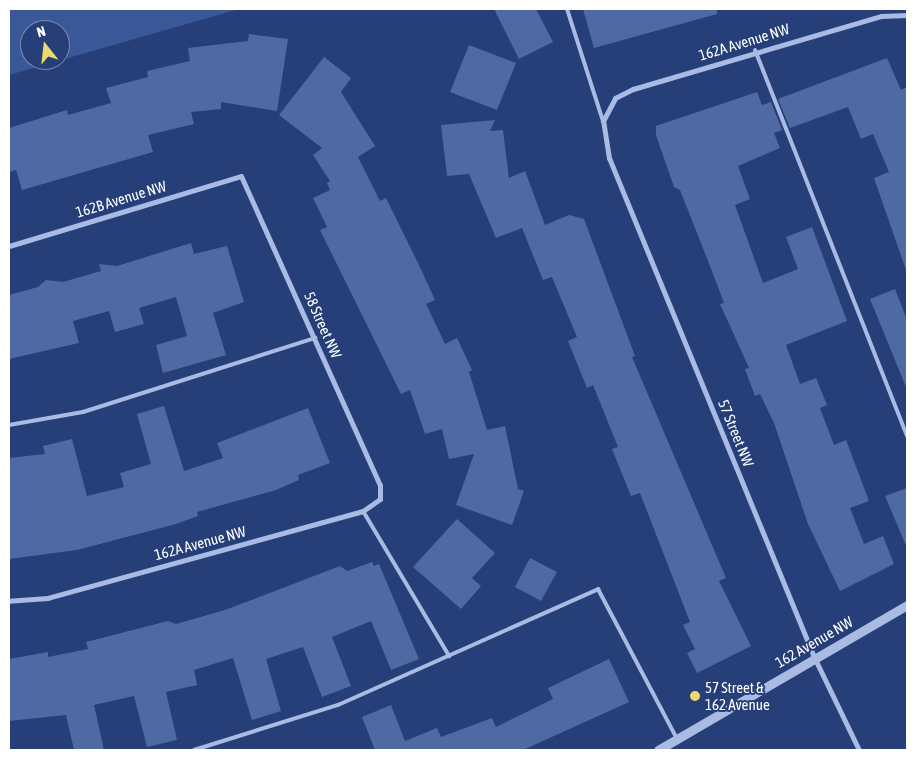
<!DOCTYPE html>
<style>
body{margin:0}
#map{position:relative;width:916px;height:759px;overflow:hidden;background:#263f79;font-family:"Asap Condensed",sans-serif}
div>[style]{position:absolute}
.green>*{inset:0;background:#3a5797}
.building>*{inset:0;background:#4f69a3}
.service>*{height:4px;margin:-2px;padding:0 2px;transform-origin:2px;border-radius:2px;background:#a9bbe3}
.minor>*{height:5px;margin:-2.5px;padding:0 2.5px;transform-origin:2.5px;border-radius:2.5px;background:#a9bbe3}
.tertiary>*{height:9px;margin:-4.5px;padding:0 4.5px;transform-origin:4.5px;border-radius:4.5px;background:#a9bbe3}
.dots>*{width:14px;height:14px;translate:-50% -50%;box-sizing:border-box;border:2px solid #263f79;border-radius:50%}
span{translate:-50% -50%;white-space:nowrap;text-align:center;line-height:1.15;-webkit-text-stroke:4px #263f79;paint-order:stroke}
.street-label{font-size:15px;color:#fff}
.poi-label{font-size:15px;color:#fff}
.left{translate:0 -50%;text-align:left}
.frame{position:absolute;inset:0;border:10px solid #fff;pointer-events:none}
.north{position:absolute;left:20px;top:20px;width:50px;height:50px;box-sizing:border-box;background:#263f79;border:1px solid #7d8caf;border-radius:50%;rotate:344deg;font-size:14px;font-weight:700;line-height:20px;text-align:center;color:#fff}
.north::after{content:'';display:block;margin:auto;width:18px;height:22px;background:#ecd96f;clip-path:polygon(50% 0,100% 100%,50% 72%,0 100%)}
</style>
<div id="map">
<div class="green">
<div style="clip-path:polygon(evenodd,9px 9px,239px 9px,9px 75px,9px 9px,30px 30px,60px 30px,60px 60px,30px 60px,30px 30px)"></div>
</div>
<div class="building">
<div style="clip-path:polygon(494px 9px,536px 9px,553px 42px,519px 59px)"></div>
<div style="clip-path:polygon(583px 9px,717px 9px,717px 14px,594px 48px)"></div>
<div style="clip-path:polygon(249px 34px,288px 39px,277px 111px,221px 102px,221px 109px,191px 112px,194px 124px,148px 135px,153px 152px,22px 190px,16px 170px,9px 172px,9px 128px,67px 110px,68px 115px,111px 103px,106px 88px,148px 77px,147px 71px,190px 61px,188px 48px,248px 41px)"></div>
<div style="clip-path:polygon(469px 45px,516px 63px,497px 110px,450px 92px)"></div>
<div style="clip-path:polygon(324px 57px,351px 78px,341px 92px,375px 146px,358px 157px,380px 201px,386px 198px,419px 265px,435px 300px,426px 304px,445px 344px,457px 338px,472px 370px,469px 372px,487px 430px,505px 426px,518px 489px,524px 491px,512px 525px,456px 505px,474px 454px,449px 459px,442px 429px,425px 434px,410px 390px,401px 394px,320px 230px,327px 227px,313px 198px,330px 190px,327px 183px,330px 181px,313px 155px,322px 148px,279px 115px)"></div>
<div style="clip-path:polygon(887px 58px,901px 90px,907px 87px,906px 270px,874px 178px,889px 172px,873px 134px,861px 139px,848px 107px,790px 128px,778px 99px)"></div>
<div style="clip-path:polygon(757px 92px,762px 105px,771px 102px,782px 130px,774px 133px,780px 148px,738px 166px,750px 199px,735px 205px,763px 283px,798px 269px,786px 237px,812px 227px,847px 321px,786px 345px,800px 384px,816px 378px,827px 405px,820px 408px,834px 445px,846px 440px,869px 501px,850px 508px,864px 544px,883px 536px,894px 564px,840px 591px,808px 524px,774px 423px,760px 394px,755px 396px,745px 369px,749px 368px,720px 304px,724px 303px,710px 266px,680px 190px,674px 187px,656px 135px,656px 126px)"></div>
<div style="clip-path:polygon(495px 120px,490px 131px,503px 130px,509px 178px,525px 171px,545px 225px,569px 215px,584px 219px,635px 356px,632px 357px,726px 578px,719px 581px,751px 646px,697px 673px,687px 653px,695px 649px,683px 625px,690px 622px,640px 493px,631px 496px,612px 449px,618px 447px,593px 385px,587px 388px,568px 341px,577px 337px,552px 277px,543px 280px,522px 228px,496px 238px,469px 174px,447px 176px,441px 125px)"></div>
<div style="clip-path:polygon(191px 243px,194px 254px,227px 246px,244px 302px,213px 313px,226px 355px,163px 373px,156px 345px,187px 336px,176px 297px,139px 308px,144px 324px,115px 332px,109px 311px,73px 321px,79px 343px,9px 359px,9px 295px,38px 287px,46px 280px,63px 282px,101px 271px,99px 264px,117px 266px)"></div>
<div style="clip-path:polygon(895px 289px,907px 320px,906px 387px,870px 299px)"></div>
<div style="clip-path:polygon(164px 406px,184px 471px,223px 458px,217px 443px,308px 408px,330px 463px,298px 475px,299px 480px,276px 490px,197px 512px,198px 516px,176px 524px,77px 550px,9px 559px,9px 458px,45px 454px,43px 446px,72px 439px,87px 496px,124px 487px,120px 473px,151px 464px,137px 414px)"></div>
<div style="clip-path:polygon(907px 488px,907px 548px,885px 496px)"></div>
<div style="clip-path:polygon(457px 519px,495px 553px,472px 578px,481px 586px,461px 609px,413px 567px)"></div>
<div style="clip-path:polygon(530px 558px,557px 572px,541px 601px,515px 587px)"></div>
<div style="clip-path:polygon(372px 562px,374px 566px,379px 564px,419px 659px,391px 670px,371px 621px,332px 637px,351px 686px,322px 697px,303px 647px,266px 659px,281px 711px,252px 720px,233px 658px,194px 670px,197px 685px,166px 692px,177px 740px,147px 747px,134px 696px,94px 705px,104px 750px,74px 750px,66px 715px,9px 721px,9px 659px,48px 652px,48px 657px,88px 649px,86px 642px,168px 621px,176px 624px,225px 610px,340px 566px,347px 571px)"></div>
<div style="clip-path:polygon(609px 659px,629px 702px,523px 750px,375px 750px,362px 717px,391px 705px,405px 741px,437px 728px,441px 737px,492px 718px,496px 727px,553px 699px,548px 688px)"></div>
</div>
<div class="service">
<div style="left:567px;top:9px;width:118px;rotate:72.2deg"></div>
<div style="left:755px;top:50px;width:415px;rotate:68.5deg"></div>
<div style="left:9px;top:425px;width:75px;rotate:-10deg"></div>
<div style="left:83px;top:412px;width:244px;rotate:-17.7deg"></div>
<div style="left:363px;top:511px;width:169px;rotate:59.3deg"></div>
<div style="left:194px;top:750px;width:151px;rotate:-17.4deg"></div>
<div style="left:338px;top:705px;width:285px;rotate:-24deg"></div>
<div style="left:598px;top:589px;width:170px;rotate:62.2deg"></div>
</div>
<div class="minor">
<div style="left:9px;top:246px;width:242px;rotate:-16.8deg"></div>
<div style="left:241px;top:176px;width:339px;rotate:65.8deg"></div>
<div style="left:380px;top:485px;width:14px;rotate:90deg"></div>
<div style="left:380px;top:499px;width:21px;rotate:145deg"></div>
<div style="left:363px;top:511px;width:327px;rotate:164.6deg"></div>
<div style="left:48px;top:598px;width:39px;rotate:176deg"></div>
<div style="left:859px;top:750px;width:103px;rotate:-115.8deg"></div>
<div style="left:814px;top:657px;width:539px;rotate:-112.33deg"></div>
<div style="left:609px;top:158px;width:37px;rotate:-99deg"></div>
<div style="left:603px;top:121px;width:26px;rotate:-62deg"></div>
<div style="left:615px;top:98px;width:20px;rotate:-27deg"></div>
<div style="left:633px;top:89px;width:259px;rotate:-16.4deg"></div>
<div style="left:881px;top:16px;width:26px;rotate:-2deg"></div>
</div>
<div class="tertiary">
<div style="left:658px;top:750px;width:288px;rotate:-30.2deg"></div>
</div>
<div class="dots">
<div style="left:695px;top:696px;background:#ecd96f"></div>
</div>
<div class="street-label">
<span style="left:744px;top:42px;rotate:-17deg">162A Avenue NW</span>
<span style="left:121px;top:199px;rotate:-17deg">162B Avenue NW</span>
<span style="left:323px;top:325px;rotate:66deg">58 Street NW</span>
<span style="left:736px;top:433px;rotate:68deg">57 Street NW</span>
<span style="left:200px;top:543px;rotate:-15deg">162A Avenue NW</span>
<span style="left:814px;top:642px;rotate:-30deg">162 Avenue NW</span>
</div>
<div class="poi-label">
<span class="left" style="left:705px;top:696px">57 Street &amp;<br>162 Avenue</span>
</div>
<div class="frame"></div>
<div class="north">N</div>
</div>
